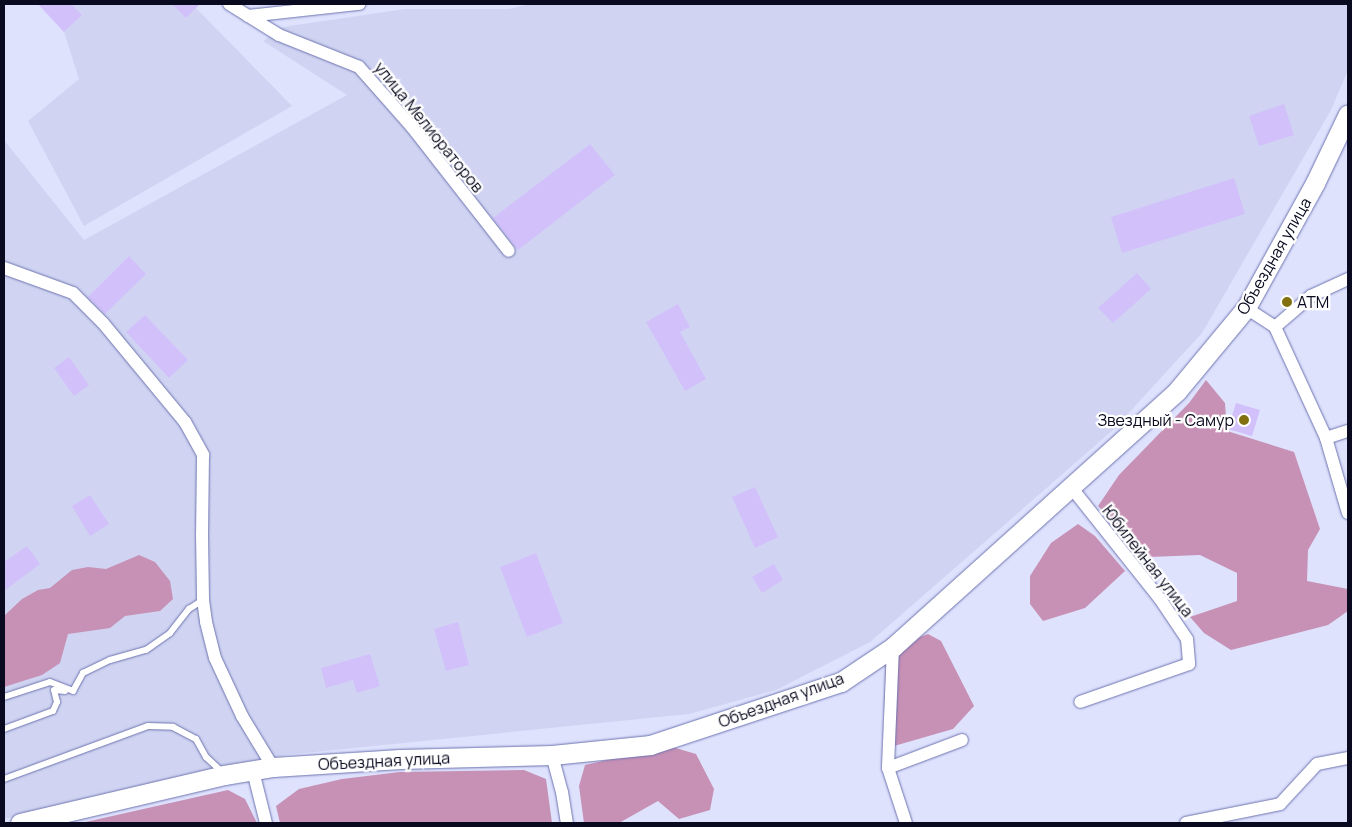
<!DOCTYPE html>
<meta charset="utf-8">
<style>
body{margin:0}
#map{position:relative;width:1352px;height:827px;overflow:hidden;background:#dee2fd;font-family:Manrope,sans-serif}
div>[style]{position:absolute}
.built>*{inset:0;background:#d0d4f2}
.forest>*{inset:0;background:#c790b5}
.building>*{inset:0;background:#d2c0fb}
.roads{filter:drop-shadow(0 0 1px #6d73af) drop-shadow(0 0 1px #6d73af)}
.lane>*{height:6px;margin:-3px;padding:0 3px;transform-origin:3px;border-radius:3px;background:#fff}
.street>*{height:12px;margin:-6px;padding:0 6px;transform-origin:6px;border-radius:6px;background:#fff}
.secondary>*{height:19px;margin:-9.5px;padding:0 9.5px;transform-origin:9.5px;border-radius:9.5px;background:#fff}
.dots>*{width:14px;height:14px;translate:-50% -50%;box-sizing:border-box;border:2px solid #fff;border-radius:50%}
span{translate:-50% -50%;white-space:nowrap;text-align:center;line-height:1.15;-webkit-text-stroke:4.5px #fff;paint-order:stroke}
.street-label{font-size:16px;color:#09091f}
.poi-label{font-size:16px;color:#09091f}
.left{translate:0 -50%;text-align:left}
.right{translate:-100% -50%;text-align:right}
.frame{position:absolute;inset:0;border:5px solid #09091f;pointer-events:none}
</style>
<div id="map">
<div class="built">
<div style="clip-path:polygon(38px 4px,192px 4px,292px 106px,84px 226px,28px 121px,79px 79px,64px 32px)"></div>
<div style="clip-path:polygon(530px 4px,1348px 4px,1348px 70px,1331px 110px,1202px 333px,1113px 430px,870px 642px,776px 690px,689px 714px,285px 755px,4px 819px,4px 140px,84px 240px,347px 95px,263px 41px,283px 27px,405px 9px,509px 9px)"></div>
</div>
<div class="forest">
<div style="clip-path:polygon(1206px 380px,1225px 403px,1227px 431px,1294px 452px,1320px 529px,1308px 550px,1307px 581px,1348px 589px,1348px 611px,1328px 625px,1231px 650px,1204px 633px,1190px 617px,1237px 601px,1237px 573px,1200px 555px,1149px 557px,1098px 506px,1119px 475px,1189px 403px)"></div>
<div style="clip-path:polygon(1078px 524px,1095px 536px,1125px 571px,1085px 608px,1043px 621px,1030px 604px,1030px 576px,1051px 543px)"></div>
<div style="clip-path:polygon(139px 555px,155px 562px,170px 581px,173px 599px,160px 611px,125px 616px,110px 628px,68px 634px,60px 663px,42px 675px,4px 687px,4px 616px,22px 599px,38px 590px,50px 588px,72px 570px,88px 567px,106px 569px)"></div>
<div style="clip-path:polygon(928px 634px,941px 641px,974px 706px,953px 729px,894px 746px,884px 709px,886px 664px,907px 642px)"></div>
<div style="clip-path:polygon(669px 746px,696px 754px,714px 789px,710px 810px,679px 819px,658px 801px,619px 823px,584px 823px,579px 786px,585px 765px)"></div>
<div style="clip-path:polygon(524px 770px,546px 779px,552px 823px,280px 823px,276px 806px,299px 789px,342px 779px,400px 772px)"></div>
<div style="clip-path:polygon(228px 790px,245px 799px,257px 823px,81px 823px)"></div>
</div>
<div class="building">
<div style="clip-path:polygon(38px 4px,71px 4px,82px 15px,64px 32px)"></div>
<div style="clip-path:polygon(172px 4px,200px 4px,186px 18px)"></div>
<div style="clip-path:polygon(1284px 104px,1294px 135px,1259px 146px,1249px 116px)"></div>
<div style="clip-path:polygon(590px 144px,615px 175px,518px 250px,493px 218px)"></div>
<div style="clip-path:polygon(1234px 178px,1245px 214px,1122px 253px,1111px 217px)"></div>
<div style="clip-path:polygon(129px 256px,146px 274px,105px 314px,88px 297px)"></div>
<div style="clip-path:polygon(1137px 273px,1151px 289px,1113px 323px,1098px 308px)"></div>
<div style="clip-path:polygon(678px 304px,690px 327px,680px 332px,706px 379px,685px 391px,646px 322px)"></div>
<div style="clip-path:polygon(145px 315px,188px 360px,169px 378px,126px 332px)"></div>
<div style="clip-path:polygon(69px 357px,89px 385px,74px 396px,54px 368px)"></div>
<div style="clip-path:polygon(1236px 403px,1260px 410px,1252px 436px,1228px 429px)"></div>
<div style="clip-path:polygon(755px 487px,778px 537px,755px 548px,732px 497px)"></div>
<div style="clip-path:polygon(90px 495px,109px 524px,90px 536px,72px 506px)"></div>
<div style="clip-path:polygon(27px 546px,40px 564px,4px 591px,4px 562px)"></div>
<div style="clip-path:polygon(536px 553px,563px 623px,527px 637px,500px 567px)"></div>
<div style="clip-path:polygon(774px 564px,783px 580px,762px 593px,752px 577px)"></div>
<div style="clip-path:polygon(458px 622px,469px 665px,446px 671px,434px 629px)"></div>
<div style="clip-path:polygon(370px 654px,380px 686px,357px 693px,353px 680px,326px 688px,321px 668px)"></div>
</div>
<div class="roads">
<div class="lane">
<div style="left:4px;top:697px;width:48px;rotate:-18.1deg"></div>
<div style="left:50px;top:682px;width:25px;rotate:21deg"></div>
<div style="left:73px;top:691px;width:21px;rotate:-61deg"></div>
<div style="left:83px;top:673px;width:30px;rotate:-26deg"></div>
<div style="left:110px;top:660px;width:37px;rotate:-16deg"></div>
<div style="left:146px;top:650px;width:29px;rotate:-35deg"></div>
<div style="left:170px;top:633px;width:31px;rotate:-52deg"></div>
<div style="left:189px;top:609px;width:17px;rotate:-33deg"></div>
<div style="left:4px;top:729px;width:52px;rotate:-20.2deg"></div>
<div style="left:53px;top:711px;width:10px;rotate:-66deg"></div>
<div style="left:57px;top:702px;width:12px;rotate:-104deg"></div>
<div style="left:54px;top:690px;width:11px;rotate:5deg"></div>
<div style="left:4px;top:779px;width:153px;rotate:-20.2deg"></div>
<div style="left:148px;top:726px;width:25px;rotate:2deg"></div>
<div style="left:173px;top:727px;width:26px;rotate:28deg"></div>
<div style="left:196px;top:739px;width:21px;rotate:61deg"></div>
<div style="left:206px;top:757px;width:22px;rotate:43deg"></div>
</div>
<div class="street">
<div style="left:229px;top:4px;width:59px;rotate:31.8deg"></div>
<div style="left:279px;top:35px;width:86px;rotate:21.8deg"></div>
<div style="left:359px;top:67px;width:80px;rotate:48.5deg"></div>
<div style="left:412px;top:127px;width:157px;rotate:52deg"></div>
<div style="left:248px;top:16px;width:112px;rotate:-6.2deg"></div>
<div style="left:4px;top:268px;width:73px;rotate:19.9deg"></div>
<div style="left:73px;top:293px;width:42px;rotate:45deg"></div>
<div style="left:103px;top:323px;width:129px;rotate:50.4deg"></div>
<div style="left:185px;top:422px;width:38px;rotate:61deg"></div>
<div style="left:203px;top:455px;width:79px;rotate:90.7deg"></div>
<div style="left:202px;top:534px;width:66px;rotate:89.1deg"></div>
<div style="left:203px;top:600px;width:22px;rotate:82deg"></div>
<div style="left:206px;top:622px;width:37px;rotate:76deg"></div>
<div style="left:215px;top:658px;width:64px;rotate:65deg"></div>
<div style="left:242px;top:716px;width:60px;rotate:58.7deg"></div>
<div style="left:1246px;top:308px;width:35px;rotate:33deg"></div>
<div style="left:1275px;top:327px;width:122px;rotate:65.3deg"></div>
<div style="left:1326px;top:438px;width:78px;rotate:73.7deg"></div>
<div style="left:1275px;top:327px;width:48px;rotate:-40.7deg"></div>
<div style="left:1311px;top:296px;width:41px;rotate:-24.7deg"></div>
<div style="left:1326px;top:438px;width:23px;rotate:-18deg"></div>
<div style="left:1071px;top:487px;width:143px;rotate:51.5deg"></div>
<div style="left:1160px;top:599px;width:48px;rotate:56deg"></div>
<div style="left:1187px;top:639px;width:25px;rotate:85deg"></div>
<div style="left:1189px;top:664px;width:115px;rotate:160.8deg"></div>
<div style="left:893px;top:647px;width:121px;rotate:92.4deg"></div>
<div style="left:888px;top:768px;width:58px;rotate:71.9deg"></div>
<div style="left:552px;top:755px;width:38px;rotate:75deg"></div>
<div style="left:562px;top:792px;width:31px;rotate:81deg"></div>
<div style="left:888px;top:768px;width:79px;rotate:-20.7deg"></div>
<div style="left:253px;top:771px;width:54px;rotate:76deg"></div>
<div style="left:1186px;top:823px;width:96px;rotate:-11.4deg"></div>
<div style="left:1280px;top:804px;width:54px;rotate:-47.2deg"></div>
<div style="left:1317px;top:764px;width:32px;rotate:-11deg"></div>
</div>
<div class="secondary">
<div style="left:20px;top:823px;width:210px;rotate:-13.2deg"></div>
<div style="left:224px;top:775px;width:50px;rotate:-9.3deg"></div>
<div style="left:273px;top:767px;width:127px;rotate:-3.6deg"></div>
<div style="left:400px;top:759px;width:152px;rotate:-1.5deg"></div>
<div style="left:552px;top:755px;width:99px;rotate:-5.8deg"></div>
<div style="left:650px;top:745px;width:201px;rotate:-18.3deg"></div>
<div style="left:841px;top:682px;width:63px;rotate:-33.9deg"></div>
<div style="left:893px;top:647px;width:382px;rotate:-42deg"></div>
<div style="left:1177px;top:391px;width:108px;rotate:-50.3deg"></div>
<div style="left:1246px;top:308px;width:143px;rotate:-61.1deg"></div>
<div style="left:1315px;top:183px;width:76px;rotate:-64.4deg"></div>
</div>
</div>
<div class="dots">
<div style="left:1287px;top:302px;background:#80700f"></div>
<div style="left:1244px;top:420px;background:#80700f"></div>
</div>
<div class="street-label">
<span style="left:429px;top:127px;rotate:51deg">улица Мелиораторов</span>
<span style="left:1274px;top:256px;rotate:-60deg">Объездная улица</span>
<span style="left:1148px;top:561px;rotate:52deg">Юбилейная улица</span>
<span style="left:781px;top:700px;rotate:-20deg">Объездная улица</span>
<span style="left:384px;top:761px;rotate:-3deg">Объездная улица</span>
</div>
<div class="poi-label">
<span class="left" style="left:1297px;top:302px">АТМ</span>
<span class="right" style="left:1234px;top:420px">Звездный - Самур</span>
</div>
<div class="frame"></div>
</div>
